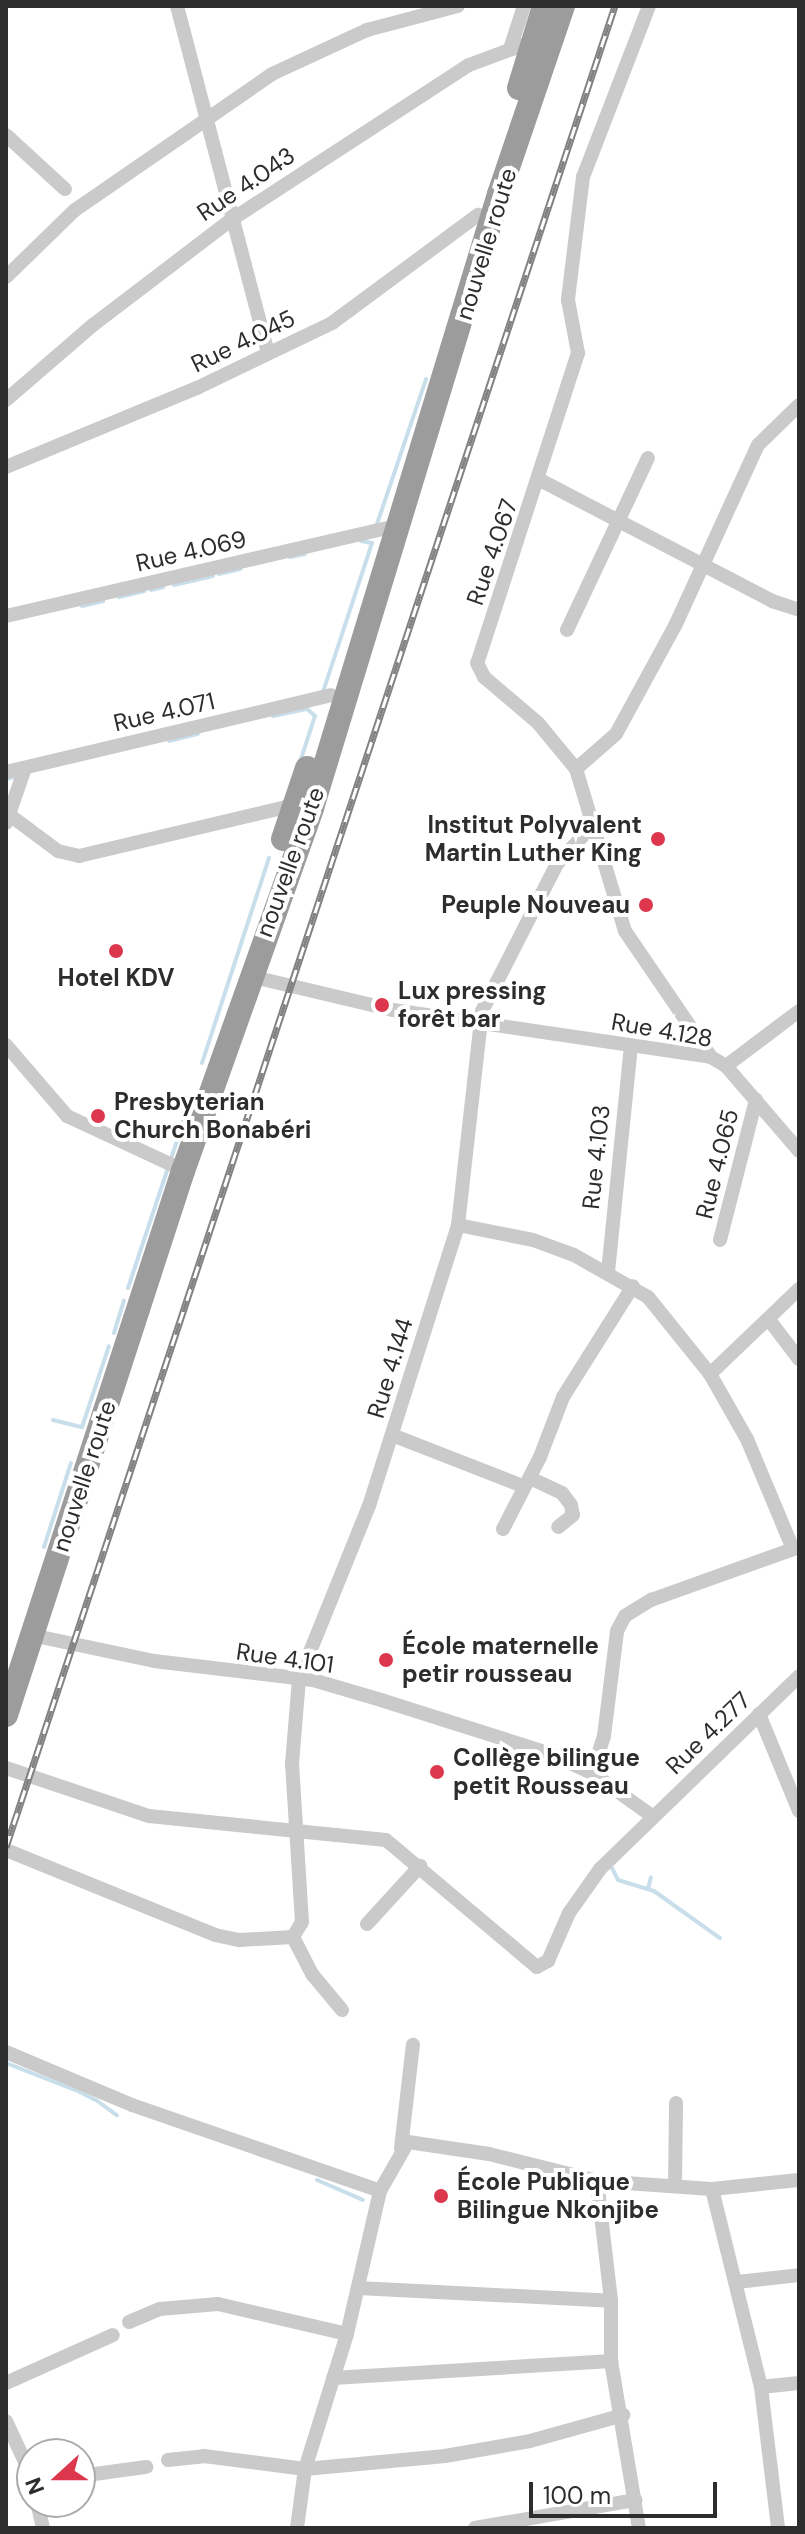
<!DOCTYPE html>
<meta charset="utf-8">
<style>
body{margin:0}
#map{position:relative;width:805px;height:2534px;overflow:hidden;background:#fff;font-family:"DM Sans",sans-serif}
div>[style]{position:absolute}
.stream>*{height:4px;margin:-2px;padding:0 2px;transform-origin:2px;border-radius:2px;background:#c8deea}
.minor>*{height:14px;margin:-7px;padding:0 7px;transform-origin:7px;border-radius:7px;background:#cacaca}
.trunk>*{height:24px;margin:-12px;padding:0 12px;transform-origin:12px;border-radius:12px;background:#9c9c9c}
.rail>*{height:7px;margin-top:-3.5px;transform-origin:0;background:repeating-linear-gradient(90deg,#fff 0 12px,#828282 0 24px);box-sizing:border-box;border-block:2px solid #828282}
.dots>*{width:22px;height:22px;translate:-50% -50%;box-sizing:border-box;border:4px solid #fff;border-radius:50%}
span{translate:-50% -50%;white-space:nowrap;text-align:center;line-height:1.15;-webkit-text-stroke:8px #fff;paint-order:stroke}
.street-label{font-size:24px;color:#2d2d2d}
.poi-label{font-size:24px;color:#2d2d2d;font-weight:700}
.right{translate:-100% -50%;text-align:right}
.left{translate:0 -50%;text-align:left}
.frame{position:absolute;inset:0;border:8px solid #2d2d2d;pointer-events:none}
.north{position:absolute;left:16px;top:2438px;width:80px;height:80px;box-sizing:border-box;background:#fff;border:2px solid #ababab;border-radius:50%;rotate:249deg;font-size:22px;font-weight:700;line-height:32px;text-align:center;color:#2d2d2d}
.north::after{content:'';display:block;margin:auto;width:28px;height:36px;background:#dd374d;clip-path:polygon(50% 0,100% 100%,50% 72%,0 100%)}
.scale{position:absolute;left:529px;top:2482px;width:188px;height:36px;box-sizing:border-box;border:4px solid #2d2d2d;border-top:0;padding-left:10px;font-size:24px;line-height:28px;white-space:nowrap;color:#2d2d2d;-webkit-text-stroke:6px #fff;paint-order:stroke}
</style>
<div id="map">
<div class="stream">
<div style="left:377px;top:524px;width:153px;rotate:-71.3deg"></div>
<div style="left:290px;top:557px;width:15px;rotate:-11deg"></div>
<div style="left:219px;top:574px;width:22px;rotate:-13deg"></div>
<div style="left:174px;top:585px;width:40px;rotate:-13deg"></div>
<div style="left:151px;top:590px;width:13px;rotate:-13deg"></div>
<div style="left:119px;top:597px;width:26px;rotate:-13deg"></div>
<div style="left:82px;top:606px;width:22px;rotate:-13deg"></div>
<div style="left:323px;top:692px;width:157px;rotate:-71.8deg"></div>
<div style="left:372px;top:543px;width:11px;rotate:-170deg"></div>
<div style="left:273px;top:716px;width:35px;rotate:-12deg"></div>
<div style="left:307px;top:709px;width:11px;rotate:41deg"></div>
<div style="left:315px;top:716px;width:48px;rotate:108.1deg"></div>
<div style="left:169px;top:741px;width:30px;rotate:-14deg"></div>
<div style="left:6px;top:779px;width:8px;rotate:-14deg"></div>
<div style="left:202px;top:1063px;width:216px;rotate:-71.9deg"></div>
<div style="left:182px;top:1124px;width:23px;rotate:-72deg"></div>
<div style="left:128px;top:1288px;width:155px;rotate:-71.6deg"></div>
<div style="left:114px;top:1333px;width:34px;rotate:-73deg"></div>
<div style="left:53px;top:1420px;width:30px;rotate:14deg"></div>
<div style="left:82px;top:1427px;width:85px;rotate:-71.6deg"></div>
<div style="left:44px;top:1547px;width:88px;rotate:-72.2deg"></div>
<div style="left:612px;top:1868px;width:13px;rotate:63deg"></div>
<div style="left:618px;top:1880px;width:38px;rotate:17deg"></div>
<div style="left:654px;top:1891px;width:81px;rotate:35.5deg"></div>
<div style="left:648px;top:1889px;width:12px;rotate:-76deg"></div>
<div style="left:6px;top:2063px;width:74px;rotate:21.4deg"></div>
<div style="left:78px;top:2091px;width:18px;rotate:27deg"></div>
<div style="left:96px;top:2100px;width:26px;rotate:36deg"></div>
<div style="left:317px;top:2180px;width:50px;rotate:23.5deg"></div>
</div>
<div class="minor">
<div style="left:177px;top:6px;width:359px;rotate:75.3deg"></div>
<div style="left:649px;top:6px;width:183px;rotate:111.1deg"></div>
<div style="left:583px;top:177px;width:124px;rotate:97deg"></div>
<div style="left:568px;top:300px;width:54px;rotate:79.3deg"></div>
<div style="left:578px;top:353px;width:326px;rotate:108deg"></div>
<div style="left:477px;top:663px;width:16px;rotate:63deg"></div>
<div style="left:484px;top:677px;width:71px;rotate:40.4deg"></div>
<div style="left:538px;top:723px;width:60px;rotate:50.4deg"></div>
<div style="left:576px;top:769px;width:169px;rotate:73.2deg"></div>
<div style="left:625px;top:931px;width:153px;rotate:55.7deg"></div>
<div style="left:510px;top:49px;width:45px;rotate:-72deg"></div>
<div style="left:6px;top:135px;width:80px;rotate:42.5deg"></div>
<div style="left:6px;top:277px;width:96px;rotate:-44.2deg"></div>
<div style="left:75px;top:210px;width:239px;rotate:-34.6deg"></div>
<div style="left:272px;top:74px;width:105px;rotate:-24.9deg"></div>
<div style="left:367px;top:30px;width:94px;rotate:-14.8deg"></div>
<div style="left:6px;top:400px;width:115px;rotate:-40.8deg"></div>
<div style="left:93px;top:325px;width:173px;rotate:-37.3deg"></div>
<div style="left:231px;top:220px;width:284px;rotate:-33.1deg"></div>
<div style="left:469px;top:65px;width:69px;rotate:-20.3deg"></div>
<div style="left:6px;top:467px;width:207px;rotate:-22.5deg"></div>
<div style="left:197px;top:388px;width:150px;rotate:-25.7deg"></div>
<div style="left:332px;top:323px;width:182px;rotate:-36.5deg"></div>
<div style="left:540px;top:480px;width:262px;rotate:27.5deg"></div>
<div style="left:772px;top:601px;width:28px;rotate:18deg"></div>
<div style="left:6px;top:616px;width:390px;rotate:-13deg"></div>
<div style="left:567px;top:630px;width:190px;rotate:-64.8deg"></div>
<div style="left:576px;top:769px;width:53px;rotate:-41.2deg"></div>
<div style="left:616px;top:734px;width:123px;rotate:-61.4deg"></div>
<div style="left:675px;top:626px;width:199px;rotate:-65.4deg"></div>
<div style="left:758px;top:445px;width:57px;rotate:-44.3deg"></div>
<div style="left:6px;top:772px;width:334px;rotate:-13.3deg"></div>
<div style="left:11px;top:816px;width:59px;rotate:36.7deg"></div>
<div style="left:58px;top:851px;width:22px;rotate:13deg"></div>
<div style="left:79px;top:856px;width:222px;rotate:-13.3deg"></div>
<div style="left:6px;top:823px;width:58px;rotate:-70.9deg"></div>
<div style="left:249px;top:976px;width:148px;rotate:13.3deg"></div>
<div style="left:393px;top:1010px;width:321px;rotate:8.4deg"></div>
<div style="left:711px;top:1057px;width:17px;rotate:31deg"></div>
<div style="left:726px;top:1066px;width:112px;rotate:49.3deg"></div>
<div style="left:6px;top:1045px;width:94px;rotate:49.3deg"></div>
<div style="left:67px;top:1116px;width:116px;rotate:25deg"></div>
<div style="left:726px;top:1066px;width:91px;rotate:-37deg"></div>
<div style="left:458px;top:1225px;width:76px;rotate:11.3deg"></div>
<div style="left:533px;top:1240px;width:44px;rotate:20.1deg"></div>
<div style="left:574px;top:1255px;width:85px;rotate:29.6deg"></div>
<div style="left:648px;top:1297px;width:99px;rotate:51.2deg"></div>
<div style="left:710px;top:1374px;width:75px;rotate:60.4deg"></div>
<div style="left:747px;top:1439px;width:119px;rotate:67.3deg"></div>
<div style="left:720px;top:1240px;width:145px;rotate:-75.6deg"></div>
<div style="left:608px;top:1272px;width:227px;rotate:-84.2deg"></div>
<div style="left:770px;top:1321px;width:48px;rotate:52.7deg"></div>
<div style="left:710px;top:1374px;width:123px;rotate:-43.7deg"></div>
<div style="left:392px;top:1435px;width:141px;rotate:21.3deg"></div>
<div style="left:530px;top:1478px;width:35px;rotate:25deg"></div>
<div style="left:562px;top:1493px;width:15px;rotate:53deg"></div>
<div style="left:571px;top:1505px;width:10px;rotate:79deg"></div>
<div style="left:573px;top:1515px;width:19px;rotate:141deg"></div>
<div style="left:503px;top:1529px;width:81px;rotate:-62.8deg"></div>
<div style="left:540px;top:1457px;width:64px;rotate:-69deg"></div>
<div style="left:563px;top:1397px;width:131px;rotate:-57.8deg"></div>
<div style="left:31px;top:1635px;width:126px;rotate:11.9deg"></div>
<div style="left:154px;top:1661px;width:160px;rotate:6.8deg"></div>
<div style="left:313px;top:1680px;width:71px;rotate:16.4deg"></div>
<div style="left:381px;top:1700px;width:175px;rotate:17.6deg"></div>
<div style="left:548px;top:1753px;width:48px;rotate:24.4deg"></div>
<div style="left:592px;top:1773px;width:74px;rotate:35.6deg"></div>
<div style="left:759px;top:1714px;width:105px;rotate:67.6deg"></div>
<div style="left:6px;top:1768px;width:151px;rotate:18.6deg"></div>
<div style="left:149px;top:1816px;width:238px;rotate:5.8deg"></div>
<div style="left:386px;top:1840px;width:197px;rotate:40.1deg"></div>
<div style="left:537px;top:1967px;width:13px;rotate:-29deg"></div>
<div style="left:548px;top:1961px;width:52px;rotate:-66.4deg"></div>
<div style="left:569px;top:1913px;width:54px;rotate:-54.8deg"></div>
<div style="left:600px;top:1869px;width:277px;rotate:-44.1deg"></div>
<div style="left:592px;top:1773px;width:39px;rotate:-72deg"></div>
<div style="left:604px;top:1736px;width:106px;rotate:-82.9deg"></div>
<div style="left:617px;top:1631px;width:17px;rotate:-62deg"></div>
<div style="left:625px;top:1616px;width:31px;rotate:-32deg"></div>
<div style="left:651px;top:1600px;width:157px;rotate:-19.7deg"></div>
<div style="left:6px;top:1850px;width:226px;rotate:22.1deg"></div>
<div style="left:215px;top:1935px;width:25px;rotate:12deg"></div>
<div style="left:239px;top:1940px;width:54px;rotate:-3.2deg"></div>
<div style="left:367px;top:1924px;width:79px;rotate:-47.6deg"></div>
<div style="left:293px;top:1937px;width:17px;rotate:-59deg"></div>
<div style="left:302px;top:1922px;width:158px;rotate:-93.6deg"></div>
<div style="left:292px;top:1764px;width:85px;rotate:-85.3deg"></div>
<div style="left:299px;top:1679px;width:187px;rotate:-68deg"></div>
<div style="left:369px;top:1506px;width:295px;rotate:-72.4deg"></div>
<div style="left:458px;top:1225px;width:215px;rotate:-83.6deg"></div>
<div style="left:482px;top:1011px;width:165px;rotate:-63deg"></div>
<div style="left:557px;top:864px;width:50px;rotate:-47.4deg"></div>
<div style="left:293px;top:1937px;width:42px;rotate:62.8deg"></div>
<div style="left:312px;top:1974px;width:47px;rotate:50.2deg"></div>
<div style="left:6px;top:2052px;width:137px;rotate:22.8deg"></div>
<div style="left:132px;top:2105px;width:262px;rotate:19.1deg"></div>
<div style="left:401px;top:2148px;width:104px;rotate:-83.4deg"></div>
<div style="left:597px;top:2181px;width:121px;rotate:83.3deg"></div>
<div style="left:611px;top:2301px;width:60px;rotate:90deg"></div>
<div style="left:611px;top:2361px;width:169px;rotate:80.5deg"></div>
<div style="left:675px;top:2186px;width:83px;rotate:-89.3deg"></div>
<div style="left:712px;top:2189px;width:204px;rotate:76.1deg"></div>
<div style="left:761px;top:2387px;width:142px;rotate:83.1deg"></div>
<div style="left:737px;top:2282px;width:62px;rotate:-6.4deg"></div>
<div style="left:358px;top:2288px;width:253px;rotate:2.9deg"></div>
<div style="left:129px;top:2322px;width:34px;rotate:-23deg"></div>
<div style="left:160px;top:2309px;width:58px;rotate:-4.9deg"></div>
<div style="left:218px;top:2304px;width:132px;rotate:13.1deg"></div>
<div style="left:333px;top:2378px;width:279px;rotate:-3.5deg"></div>
<div style="left:6px;top:2383px;width:117px;rotate:-24.2deg"></div>
<div style="left:761px;top:2387px;width:38px;rotate:-6deg"></div>
<div style="left:6px;top:2421px;width:62px;rotate:65.1deg"></div>
<div style="left:168px;top:2460px;width:36px;rotate:-6deg"></div>
<div style="left:204px;top:2456px;width:102px;rotate:7.3deg"></div>
<div style="left:305px;top:2469px;width:141px;rotate:-5.3deg"></div>
<div style="left:445px;top:2456px;width:86px;rotate:-10deg"></div>
<div style="left:530px;top:2441px;width:97px;rotate:-15.6deg"></div>
<div style="left:80px;top:2476px;width:67px;rotate:-7.8deg"></div>
<div style="left:37px;top:2502px;width:27px;rotate:77deg"></div>
<div style="left:297px;top:2528px;width:60px;rotate:-82.3deg"></div>
<div style="left:305px;top:2469px;width:141px;rotate:-72.7deg"></div>
<div style="left:347px;top:2334px;width:147px;rotate:-77deg"></div>
<div style="left:380px;top:2191px;width:56px;rotate:-60.3deg"></div>
<div style="left:408px;top:2142px;width:82px;rotate:8.4deg"></div>
<div style="left:489px;top:2154px;width:111px;rotate:14deg"></div>
<div style="left:597px;top:2181px;width:115px;rotate:4deg"></div>
<div style="left:712px;top:2189px;width:87px;rotate:-5.9deg"></div>
<div style="left:475px;top:2528px;width:163px;rotate:-9.9deg"></div>
</div>
<div class="trunk">
<div style="left:519px;top:88px;width:86px;rotate:-73deg"></div>
<div style="left:283px;top:839px;width:75px;rotate:-71.3deg"></div>
<div style="left:6px;top:1715px;width:572px;rotate:-71.98deg"></div>
<div style="left:183px;top:1171px;width:385px;rotate:-70.4deg"></div>
<div style="left:312px;top:808px;width:642px;rotate:-73.06deg"></div>
<div style="left:499px;top:194px;width:199px;rotate:-71.2deg"></div>
</div>
<div class="rail">
<div style="left:6px;top:1847px;width:1939px;rotate:-71.7deg"></div>
</div>
<div class="dots">
<div style="left:658px;top:839px;background:#dd374d"></div>
<div style="left:646px;top:905px;background:#dd374d"></div>
<div style="left:116px;top:951px;background:#dd374d"></div>
<div style="left:382px;top:1005px;background:#dd374d"></div>
<div style="left:98px;top:1116px;background:#dd374d"></div>
<div style="left:386px;top:1660px;background:#dd374d"></div>
<div style="left:437px;top:1772px;background:#dd374d"></div>
<div style="left:441px;top:2196px;background:#dd374d"></div>
</div>
<div class="street-label">
<span style="left:246px;top:184px;rotate:-34deg">Rue 4.043</span>
<span style="left:486px;top:244px;rotate:-73deg">nouvelle route</span>
<span style="left:243px;top:341px;rotate:-26deg">Rue 4.045</span>
<span style="left:191px;top:551px;rotate:-13deg">Rue 4.069</span>
<span style="left:492px;top:552px;rotate:-71deg">Rue 4.067</span>
<span style="left:164px;top:712px;rotate:-13deg">Rue 4.071</span>
<span style="left:290px;top:862px;rotate:-70deg">nouvelle route</span>
<span style="left:662px;top:1030px;rotate:10deg">Rue 4.128</span>
<span style="left:596px;top:1157px;rotate:-84deg">Rue 4.103</span>
<span style="left:717px;top:1164px;rotate:-76deg">Rue 4.065</span>
<span style="left:390px;top:1368px;rotate:-73deg">Rue 4.144</span>
<span style="left:84px;top:1476px;rotate:-72deg">nouvelle route</span>
<span style="left:285px;top:1658px;rotate:8deg">Rue 4.101</span>
<span style="left:708px;top:1733px;rotate:-44deg">Rue 4.277</span>
</div>
<div class="poi-label">
<span class="right" style="left:642px;top:839px">Institut Polyvalent<br>Martin Luther King</span>
<span class="right" style="left:630px;top:905px">Peuple Nouveau</span>
<span style="left:116px;top:978px">Hotel KDV</span>
<span class="left" style="left:398px;top:1005px">Lux pressing<br>forêt bar</span>
<span class="left" style="left:114px;top:1116px">Presbyterian<br>Church Bonabéri</span>
<span class="left" style="left:402px;top:1660px">École maternelle<br>petir rousseau</span>
<span class="left" style="left:453px;top:1772px">Collège bilingue<br>petit Rousseau</span>
<span class="left" style="left:457px;top:2196px">École Publique<br>Bilingue Nkonjibe</span>
</div>
<div class="frame"></div>
<div class="north">N</div>
<div class="scale">100 m</div>
</div>
